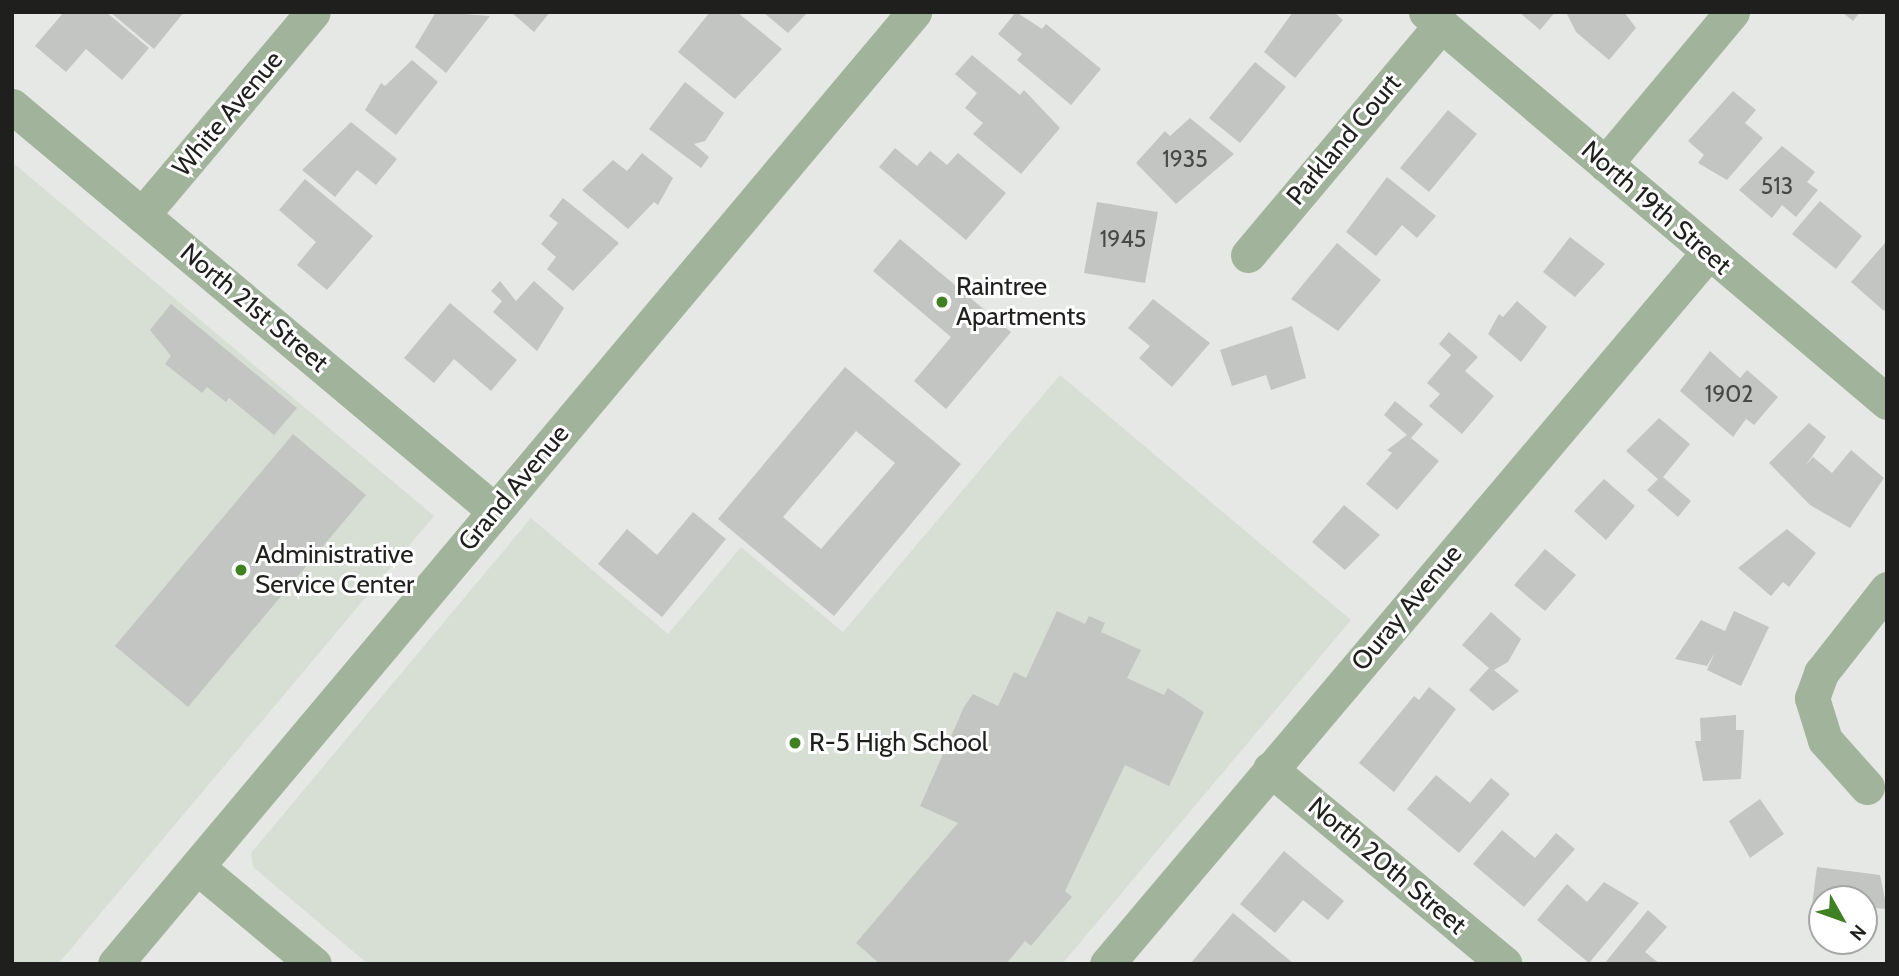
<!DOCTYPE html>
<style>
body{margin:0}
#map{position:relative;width:1899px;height:976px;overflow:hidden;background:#e5e8e4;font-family:Cabin,sans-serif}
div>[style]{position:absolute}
.built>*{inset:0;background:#d7dfd4}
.building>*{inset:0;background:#c2c5c1}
.minor>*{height:35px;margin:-17.5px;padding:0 17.5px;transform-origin:17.5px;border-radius:17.5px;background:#a2b39c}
.dots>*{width:19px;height:19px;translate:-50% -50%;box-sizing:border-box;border:4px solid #fff;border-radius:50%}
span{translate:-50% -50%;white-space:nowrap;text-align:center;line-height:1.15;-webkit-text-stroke:6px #fff;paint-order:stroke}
.number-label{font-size:23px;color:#484947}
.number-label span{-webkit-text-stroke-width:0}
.street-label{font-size:26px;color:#1f201e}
.poi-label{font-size:26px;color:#1f201e}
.left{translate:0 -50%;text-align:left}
.frame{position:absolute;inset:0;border:14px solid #1f201e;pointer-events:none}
.north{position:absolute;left:1808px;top:885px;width:70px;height:70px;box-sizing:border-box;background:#fff;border:2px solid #a5a6a5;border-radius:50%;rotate:130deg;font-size:19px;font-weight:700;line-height:28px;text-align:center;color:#1f201e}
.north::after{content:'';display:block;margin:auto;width:24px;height:32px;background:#3e8022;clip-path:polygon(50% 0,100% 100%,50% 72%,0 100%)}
</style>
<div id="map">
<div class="built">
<div style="clip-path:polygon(12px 162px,434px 516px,58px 964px,12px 964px)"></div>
<div style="clip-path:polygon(1060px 375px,1351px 620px,1062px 964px,368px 964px,253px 867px,251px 853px,531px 518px,668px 634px,741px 547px,843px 632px)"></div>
</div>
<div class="building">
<div style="clip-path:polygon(64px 12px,106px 12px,149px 48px,122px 80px,86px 49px,66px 72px,35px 46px)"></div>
<div style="clip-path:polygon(110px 12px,184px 12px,154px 49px)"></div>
<div style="clip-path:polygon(436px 12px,490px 16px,446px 73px,415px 47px)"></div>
<div style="clip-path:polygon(511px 12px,550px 12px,534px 32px)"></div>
<div style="clip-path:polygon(710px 12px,737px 12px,782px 49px,735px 99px,678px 52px)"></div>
<div style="clip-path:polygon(763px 12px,808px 12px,788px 33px)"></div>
<div style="clip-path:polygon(1016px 12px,1042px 29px,1046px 24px,1101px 69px,1071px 105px,1017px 60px,1022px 54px,998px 34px)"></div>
<div style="clip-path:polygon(1293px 12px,1334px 12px,1343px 20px,1295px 78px,1264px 52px)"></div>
<div style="clip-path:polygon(1519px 12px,1555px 12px,1540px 30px)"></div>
<div style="clip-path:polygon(1566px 12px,1624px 12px,1636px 28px,1609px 60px,1576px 32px)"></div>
<div style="clip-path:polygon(1842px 12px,1860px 12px,1853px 21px)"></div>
<div style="clip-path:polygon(972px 55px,1020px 95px,1024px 90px,1060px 128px,1021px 174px,973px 134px,983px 123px,965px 108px,977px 93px,955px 74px)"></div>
<div style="clip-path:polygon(412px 60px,438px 82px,396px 135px,365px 110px,381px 83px,385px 86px)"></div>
<div style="clip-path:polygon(1255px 62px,1286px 87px,1240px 143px,1209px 118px)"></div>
<div style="clip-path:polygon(685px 82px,724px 113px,705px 141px,694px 144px,709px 157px,701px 168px,649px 129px)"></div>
<div style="clip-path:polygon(1733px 91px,1756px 110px,1745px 123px,1763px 138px,1727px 180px,1698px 163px,1704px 155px,1688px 141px)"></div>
<div style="clip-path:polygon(1448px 110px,1477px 134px,1429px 192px,1400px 168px)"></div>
<div style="clip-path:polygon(1190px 118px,1234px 154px,1176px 204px,1136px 163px,1165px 131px,1170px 136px)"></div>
<div style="clip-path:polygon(351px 122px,397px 159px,376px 185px,357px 170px,335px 197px,302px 170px)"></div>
<div style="clip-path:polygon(1782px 146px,1815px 172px,1807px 182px,1818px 190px,1796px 217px,1782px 205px,1772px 218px,1739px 190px)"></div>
<div style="clip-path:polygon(895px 148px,917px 166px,930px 151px,947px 165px,958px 153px,1006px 193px,966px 240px,879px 167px)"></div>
<div style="clip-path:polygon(642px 153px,673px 178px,658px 205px,654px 202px,628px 229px,582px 190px,613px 160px,627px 171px)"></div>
<div style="clip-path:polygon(1387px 177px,1436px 216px,1417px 238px,1402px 225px,1376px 256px,1346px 232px)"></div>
<div style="clip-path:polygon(305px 179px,373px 236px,327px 290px,297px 265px,316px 242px,279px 210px)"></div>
<div style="clip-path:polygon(563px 198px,619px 243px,573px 291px,547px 269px,556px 257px,541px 244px,558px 223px,549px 216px)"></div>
<div style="clip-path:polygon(1820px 201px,1862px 236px,1836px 269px,1792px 234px)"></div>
<div style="clip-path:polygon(1097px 202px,1158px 212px,1145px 283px,1084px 273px)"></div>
<div style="clip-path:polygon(1570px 237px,1605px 264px,1575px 297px,1543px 272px)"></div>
<div style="clip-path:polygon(900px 239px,1011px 332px,946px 409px,914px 381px,951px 337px,873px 271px)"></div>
<div style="clip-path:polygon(1337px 243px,1381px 280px,1338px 331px,1291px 299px)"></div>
<div style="clip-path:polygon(1885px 243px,1887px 308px,1884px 311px,1851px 282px)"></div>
<div style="clip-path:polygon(500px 281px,516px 301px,534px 281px,564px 308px,537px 351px,493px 312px,502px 301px,491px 291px)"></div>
<div style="clip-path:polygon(1153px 299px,1210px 343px,1172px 387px,1139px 358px,1150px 346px,1128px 328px)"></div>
<div style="clip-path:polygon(1517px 301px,1547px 327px,1521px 362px,1488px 334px,1499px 314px,1503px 317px)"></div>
<div style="clip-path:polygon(450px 303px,517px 360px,491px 391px,454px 359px,434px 383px,404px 358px)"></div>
<div style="clip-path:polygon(171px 304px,297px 408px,274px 435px,229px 398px,226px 402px,207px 387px,202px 393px,165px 364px,171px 356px,150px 330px)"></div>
<div style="clip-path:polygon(1292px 326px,1306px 378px,1271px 390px,1266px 375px,1232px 386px,1220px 350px)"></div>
<div style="clip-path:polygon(1449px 332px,1478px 357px,1465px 371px,1494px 396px,1462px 434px,1429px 406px,1440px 394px,1427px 383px,1451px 355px,1439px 344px)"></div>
<div style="clip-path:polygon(1710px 351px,1740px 378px,1747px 370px,1778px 397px,1754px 425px,1746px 419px,1733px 437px,1680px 391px)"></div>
<div style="clip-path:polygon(evenodd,845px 367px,961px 464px,834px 616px,718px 519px,845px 367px,856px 431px,895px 463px,821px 549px,783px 517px,856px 431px)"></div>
<div style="clip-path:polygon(1395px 401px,1423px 424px,1411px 438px,1439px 461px,1397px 510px,1366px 484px,1392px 453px,1387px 450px,1407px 435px,1384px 415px)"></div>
<div style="clip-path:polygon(1659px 418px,1690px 444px,1663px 477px,1691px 501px,1678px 517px,1647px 490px,1658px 479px,1626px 451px)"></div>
<div style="clip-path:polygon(1809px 423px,1826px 437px,1805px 466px,1813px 457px,1832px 473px,1851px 450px,1884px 478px,1850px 528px,1810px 505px,1769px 463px)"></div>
<div style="clip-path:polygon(293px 434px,366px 495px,188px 707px,115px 646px)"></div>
<div style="clip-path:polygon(1604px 479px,1635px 506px,1606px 540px,1574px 511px)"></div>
<div style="clip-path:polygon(1344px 505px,1380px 535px,1345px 570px,1312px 542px)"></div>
<div style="clip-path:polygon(693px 512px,726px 539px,662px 617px,598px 564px,627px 529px,657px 555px)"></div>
<div style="clip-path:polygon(1787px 529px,1816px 553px,1789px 587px,1783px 582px,1771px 596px,1738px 568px)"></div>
<div style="clip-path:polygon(1545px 549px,1576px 575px,1545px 611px,1514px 585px)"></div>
<div style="clip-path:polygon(1057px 611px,1085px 624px,1089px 616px,1105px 623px,1101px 632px,1141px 650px,1127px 678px,1164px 695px,1168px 688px,1204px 712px,1169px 786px,1125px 765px,1065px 891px,1072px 897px,1031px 946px,1025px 941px,1006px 964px,880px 964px,856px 943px,958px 823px,920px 806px,964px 707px,973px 694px,998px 706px,1014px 672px,1026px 678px)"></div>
<div style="clip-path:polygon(1734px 611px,1769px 627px,1741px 686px,1707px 670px,1715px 652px,1707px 666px,1675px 659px,1701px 620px,1725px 631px)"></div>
<div style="clip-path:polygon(1491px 612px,1521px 639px,1508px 662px,1494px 670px,1519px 691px,1493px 711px,1469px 690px,1489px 668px,1462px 645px)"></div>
<div style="clip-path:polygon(1429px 687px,1456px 709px,1394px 792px,1359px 763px,1414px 696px,1419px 700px)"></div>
<div style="clip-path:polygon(1736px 715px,1736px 730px,1744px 730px,1741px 779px,1703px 781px,1695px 741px,1701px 741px,1700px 718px)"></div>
<div style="clip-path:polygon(1436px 775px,1470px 803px,1491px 778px,1510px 794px,1459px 853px,1407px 809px)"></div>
<div style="clip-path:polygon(1760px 799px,1784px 834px,1750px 858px,1729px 821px)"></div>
<div style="clip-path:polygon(1502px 830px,1535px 858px,1556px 833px,1575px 849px,1524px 907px,1473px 864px)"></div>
<div style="clip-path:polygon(1284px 851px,1344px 901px,1328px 920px,1303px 900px,1275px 933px,1240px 904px)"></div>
<div style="clip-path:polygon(1817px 867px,1880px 875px,1887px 909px,1876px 908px,1874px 917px,1864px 916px,1864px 899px,1822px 899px,1822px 907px,1812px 905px)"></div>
<div style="clip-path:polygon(1604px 882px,1639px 903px,1589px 963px,1537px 920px,1567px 884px,1587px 902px)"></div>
<div style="clip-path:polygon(1648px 910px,1667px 927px,1645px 952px,1660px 964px,1604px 964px)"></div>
<div style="clip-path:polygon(1233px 913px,1294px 964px,1190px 964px)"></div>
</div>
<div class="minor">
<div style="left:1426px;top:12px;width:604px;rotate:40.23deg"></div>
<div style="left:12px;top:106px;width:630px;rotate:39.98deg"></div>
<div style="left:1605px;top:164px;width:198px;rotate:-50.1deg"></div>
<div style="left:142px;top:215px;width:265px;rotate:-49.9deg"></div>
<div style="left:1248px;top:255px;width:300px;rotate:-50deg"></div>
<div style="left:1270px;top:769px;width:305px;rotate:39.7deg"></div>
<div style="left:1867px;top:787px;width:63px;rotate:-131.8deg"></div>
<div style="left:1825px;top:740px;width:44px;rotate:-107.2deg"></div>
<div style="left:1812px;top:698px;width:27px;rotate:-70deg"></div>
<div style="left:1821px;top:673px;width:107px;rotate:-51.8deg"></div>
<div style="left:197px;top:867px;width:152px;rotate:39.7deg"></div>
<div style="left:115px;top:964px;width:1243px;rotate:-49.99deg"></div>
<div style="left:1107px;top:964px;width:931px;rotate:-49.79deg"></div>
</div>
<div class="dots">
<div style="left:942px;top:302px;background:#3e8022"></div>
<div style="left:241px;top:570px;background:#3e8022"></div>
<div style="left:795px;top:743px;background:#3e8022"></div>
</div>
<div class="number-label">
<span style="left:1185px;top:159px">1935</span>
<span style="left:1777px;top:186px">513</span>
<span style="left:1123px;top:239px">1945</span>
<span style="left:1729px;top:394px">1902</span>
</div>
<div class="street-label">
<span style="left:228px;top:114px;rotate:-50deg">White Avenue</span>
<span style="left:1344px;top:140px;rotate:-50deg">Parkland Court</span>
<span style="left:1656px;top:208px;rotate:41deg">North 19th Street</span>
<span style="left:254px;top:308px;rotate:40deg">North 21st Street</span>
<span style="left:514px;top:488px;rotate:-50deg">Grand Avenue</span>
<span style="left:1407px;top:608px;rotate:-50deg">Ouray Avenue</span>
<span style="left:1387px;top:866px;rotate:40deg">North 20th Street</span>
</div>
<div class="poi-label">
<span class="left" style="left:956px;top:302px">Raintree<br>Apartments</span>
<span class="left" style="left:255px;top:570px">Administrative<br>Service Center</span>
<span class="left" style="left:809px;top:743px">R-5 High School</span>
</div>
<div class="frame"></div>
<div class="north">N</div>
</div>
